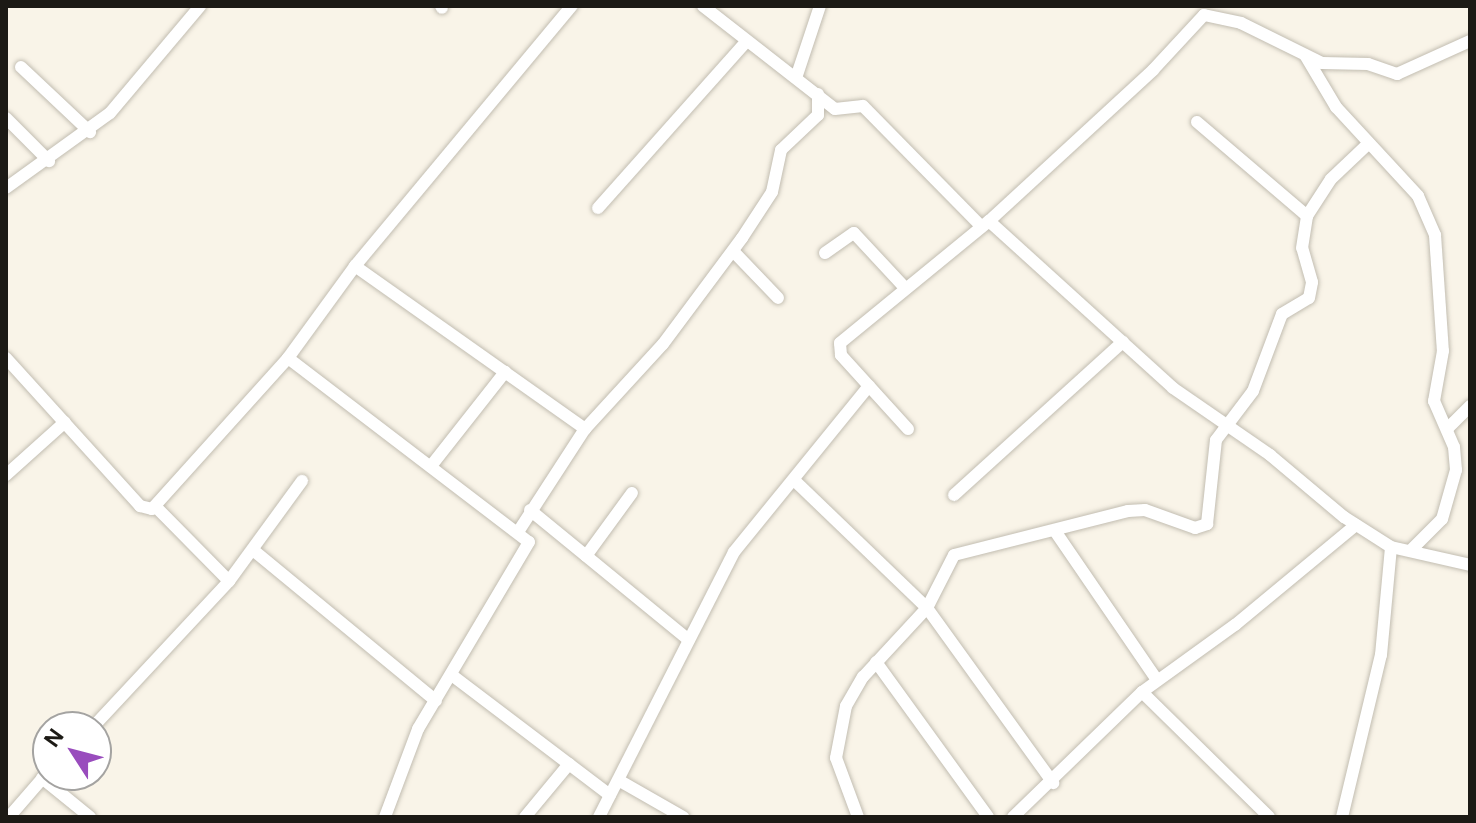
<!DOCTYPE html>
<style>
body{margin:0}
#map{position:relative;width:1476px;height:823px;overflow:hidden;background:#f9f4e8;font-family:"DM Sans",sans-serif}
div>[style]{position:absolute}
.roads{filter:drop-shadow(0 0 2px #c2bdb1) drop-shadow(0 0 2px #c2bdb1)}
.minor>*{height:12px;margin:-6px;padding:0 6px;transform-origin:6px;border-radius:6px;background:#fff}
span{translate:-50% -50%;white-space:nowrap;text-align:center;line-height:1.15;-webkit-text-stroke:6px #fff;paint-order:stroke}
.frame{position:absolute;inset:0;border:8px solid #1c1a15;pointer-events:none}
.north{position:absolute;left:32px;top:711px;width:80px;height:80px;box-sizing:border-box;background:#fff;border:2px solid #a4a3a1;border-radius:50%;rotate:306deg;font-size:22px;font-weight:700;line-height:32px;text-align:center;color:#1c1a15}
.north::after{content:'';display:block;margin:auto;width:28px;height:36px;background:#994cbd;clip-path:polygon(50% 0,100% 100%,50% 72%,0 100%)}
</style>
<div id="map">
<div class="roads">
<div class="minor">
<div style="left:441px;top:6px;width:2px;rotate:63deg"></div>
<div style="left:703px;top:6px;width:167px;rotate:38deg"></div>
<div style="left:835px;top:109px;width:28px;rotate:-6deg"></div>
<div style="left:863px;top:106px;width:167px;rotate:45.5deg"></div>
<div style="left:1305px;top:55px;width:61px;rotate:59.2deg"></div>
<div style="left:1336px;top:107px;width:121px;rotate:47.3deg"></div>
<div style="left:1418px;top:196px;width:43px;rotate:66.4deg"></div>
<div style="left:1435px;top:235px;width:116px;rotate:86.1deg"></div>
<div style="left:1443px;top:351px;width:51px;rotate:100.2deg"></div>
<div style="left:1434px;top:401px;width:50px;rotate:66.5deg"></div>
<div style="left:1454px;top:447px;width:23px;rotate:85deg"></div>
<div style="left:1456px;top:470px;width:51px;rotate:105.9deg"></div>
<div style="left:1442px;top:519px;width:42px;rotate:135deg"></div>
<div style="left:21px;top:67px;width:95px;rotate:43.3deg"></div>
<div style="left:796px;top:78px;width:76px;rotate:-71.6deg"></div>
<div style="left:6px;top:118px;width:61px;rotate:45deg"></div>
<div style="left:1197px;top:122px;width:145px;rotate:40.5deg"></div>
<div style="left:6px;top:188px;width:128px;rotate:-35.8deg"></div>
<div style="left:110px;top:113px;width:140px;rotate:-49.9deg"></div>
<div style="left:598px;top:208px;width:221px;rotate:-48.3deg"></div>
<div style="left:989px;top:221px;width:248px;rotate:42.2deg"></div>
<div style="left:1173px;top:388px;width:118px;rotate:34.6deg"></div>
<div style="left:1270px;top:455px;width:97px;rotate:40deg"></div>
<div style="left:1344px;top:517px;width:56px;rotate:32.6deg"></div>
<div style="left:1391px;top:547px;width:81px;rotate:12.8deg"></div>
<div style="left:733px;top:251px;width:65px;rotate:46.2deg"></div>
<div style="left:825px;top:253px;width:35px;rotate:-35deg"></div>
<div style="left:854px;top:233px;width:76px;rotate:47.1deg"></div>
<div style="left:355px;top:266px;width:282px;rotate:35.3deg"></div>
<div style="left:6px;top:358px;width:200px;rotate:47.8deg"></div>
<div style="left:140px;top:506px;width:12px;rotate:14deg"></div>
<div style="left:152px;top:509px;width:203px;rotate:-48deg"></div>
<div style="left:288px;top:358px;width:114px;rotate:-53.9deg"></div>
<div style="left:355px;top:266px;width:339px;rotate:-50.2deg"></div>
<div style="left:288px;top:358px;width:303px;rotate:37.4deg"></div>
<div style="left:529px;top:542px;width:217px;rotate:120.7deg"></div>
<div style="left:418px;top:729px;width:94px;rotate:110.6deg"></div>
<div style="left:908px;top:429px;width:100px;rotate:-132.2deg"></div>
<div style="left:841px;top:355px;width:12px;rotate:-95deg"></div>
<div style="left:840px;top:343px;width:193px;rotate:-39.3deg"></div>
<div style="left:989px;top:221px;width:223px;rotate:-42.6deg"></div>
<div style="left:1153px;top:70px;width:75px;rotate:-47.2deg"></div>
<div style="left:1204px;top:15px;width:38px;rotate:12deg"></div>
<div style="left:1241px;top:23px;width:90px;rotate:26.3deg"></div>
<div style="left:1322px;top:63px;width:46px;rotate:1.2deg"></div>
<div style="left:1368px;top:64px;width:31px;rotate:19deg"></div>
<div style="left:1397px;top:74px;width:80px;rotate:-24.3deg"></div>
<div style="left:1447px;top:429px;width:33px;rotate:-45deg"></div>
<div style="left:431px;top:466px;width:120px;rotate:-51.8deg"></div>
<div style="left:6px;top:475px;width:79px;rotate:-41.9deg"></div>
<div style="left:794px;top:480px;width:185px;rotate:43.9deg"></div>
<div style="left:927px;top:608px;width:216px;rotate:54.2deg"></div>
<div style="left:954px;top:495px;width:228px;rotate:-42.2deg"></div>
<div style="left:155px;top:506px;width:105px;rotate:45.4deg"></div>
<div style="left:530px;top:510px;width:205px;rotate:39.3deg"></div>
<div style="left:1055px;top:531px;width:181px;rotate:55.6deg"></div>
<div style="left:518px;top:532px;width:123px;rotate:-57deg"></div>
<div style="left:585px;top:429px;width:115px;rotate:-47.5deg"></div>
<div style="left:663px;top:344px;width:132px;rotate:-53.3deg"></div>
<div style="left:742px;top:238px;width:55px;rotate:-56.9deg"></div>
<div style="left:772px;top:192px;width:43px;rotate:-77.9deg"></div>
<div style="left:781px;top:150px;width:51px;rotate:-43.4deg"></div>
<div style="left:818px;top:115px;width:21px;rotate:-90deg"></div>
<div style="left:253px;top:550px;width:237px;rotate:39.5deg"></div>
<div style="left:586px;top:556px;width:78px;rotate:-53.9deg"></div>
<div style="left:876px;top:662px;width:191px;rotate:54.1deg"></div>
<div style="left:453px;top:676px;width:197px;rotate:37.2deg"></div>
<div style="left:1142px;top:692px;width:178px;rotate:44.5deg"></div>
<div style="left:93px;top:727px;width:200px;rotate:-47deg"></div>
<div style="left:229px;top:581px;width:124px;rotate:-53.9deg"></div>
<div style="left:42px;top:778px;width:62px;rotate:39.1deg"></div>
<div style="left:620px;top:781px;width:73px;rotate:29.7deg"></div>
<div style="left:9px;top:817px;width:60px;rotate:-49.1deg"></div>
<div style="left:525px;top:817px;width:69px;rotate:-50.3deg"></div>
<div style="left:599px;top:817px;width:297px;rotate:-63deg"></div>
<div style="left:734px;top:552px;width:214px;rotate:-50.9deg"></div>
<div style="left:858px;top:817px;width:63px;rotate:-110.4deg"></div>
<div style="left:836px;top:758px;width:53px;rotate:-79.1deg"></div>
<div style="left:846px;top:706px;width:34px;rotate:-60deg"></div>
<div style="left:863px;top:677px;width:94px;rotate:-47.2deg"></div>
<div style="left:927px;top:608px;width:59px;rotate:-63deg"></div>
<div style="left:954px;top:555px;width:179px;rotate:-14.2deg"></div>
<div style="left:1128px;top:511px;width:17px;rotate:-3deg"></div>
<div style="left:1145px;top:510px;width:53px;rotate:19.8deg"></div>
<div style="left:1195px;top:528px;width:13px;rotate:-18deg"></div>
<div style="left:1207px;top:524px;width:84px;rotate:-83.9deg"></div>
<div style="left:1216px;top:440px;width:61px;rotate:-52.9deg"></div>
<div style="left:1253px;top:391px;width:82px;rotate:-69.4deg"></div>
<div style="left:1282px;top:314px;width:31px;rotate:-31deg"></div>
<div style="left:1309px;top:298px;width:16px;rotate:-79deg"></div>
<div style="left:1312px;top:282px;width:35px;rotate:-106deg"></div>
<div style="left:1302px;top:248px;width:32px;rotate:-81deg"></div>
<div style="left:1307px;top:216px;width:44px;rotate:-57deg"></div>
<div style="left:1331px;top:179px;width:52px;rotate:-43.5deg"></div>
<div style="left:1013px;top:817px;width:180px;rotate:-44.1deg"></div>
<div style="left:1142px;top:692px;width:115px;rotate:-35.8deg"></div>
<div style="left:1235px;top:625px;width:157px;rotate:-39.6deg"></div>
<div style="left:1342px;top:817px;width:167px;rotate:-76.5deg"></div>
<div style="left:1381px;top:655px;width:108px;rotate:-84.7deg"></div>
</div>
</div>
<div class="frame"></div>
<div class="north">N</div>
</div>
